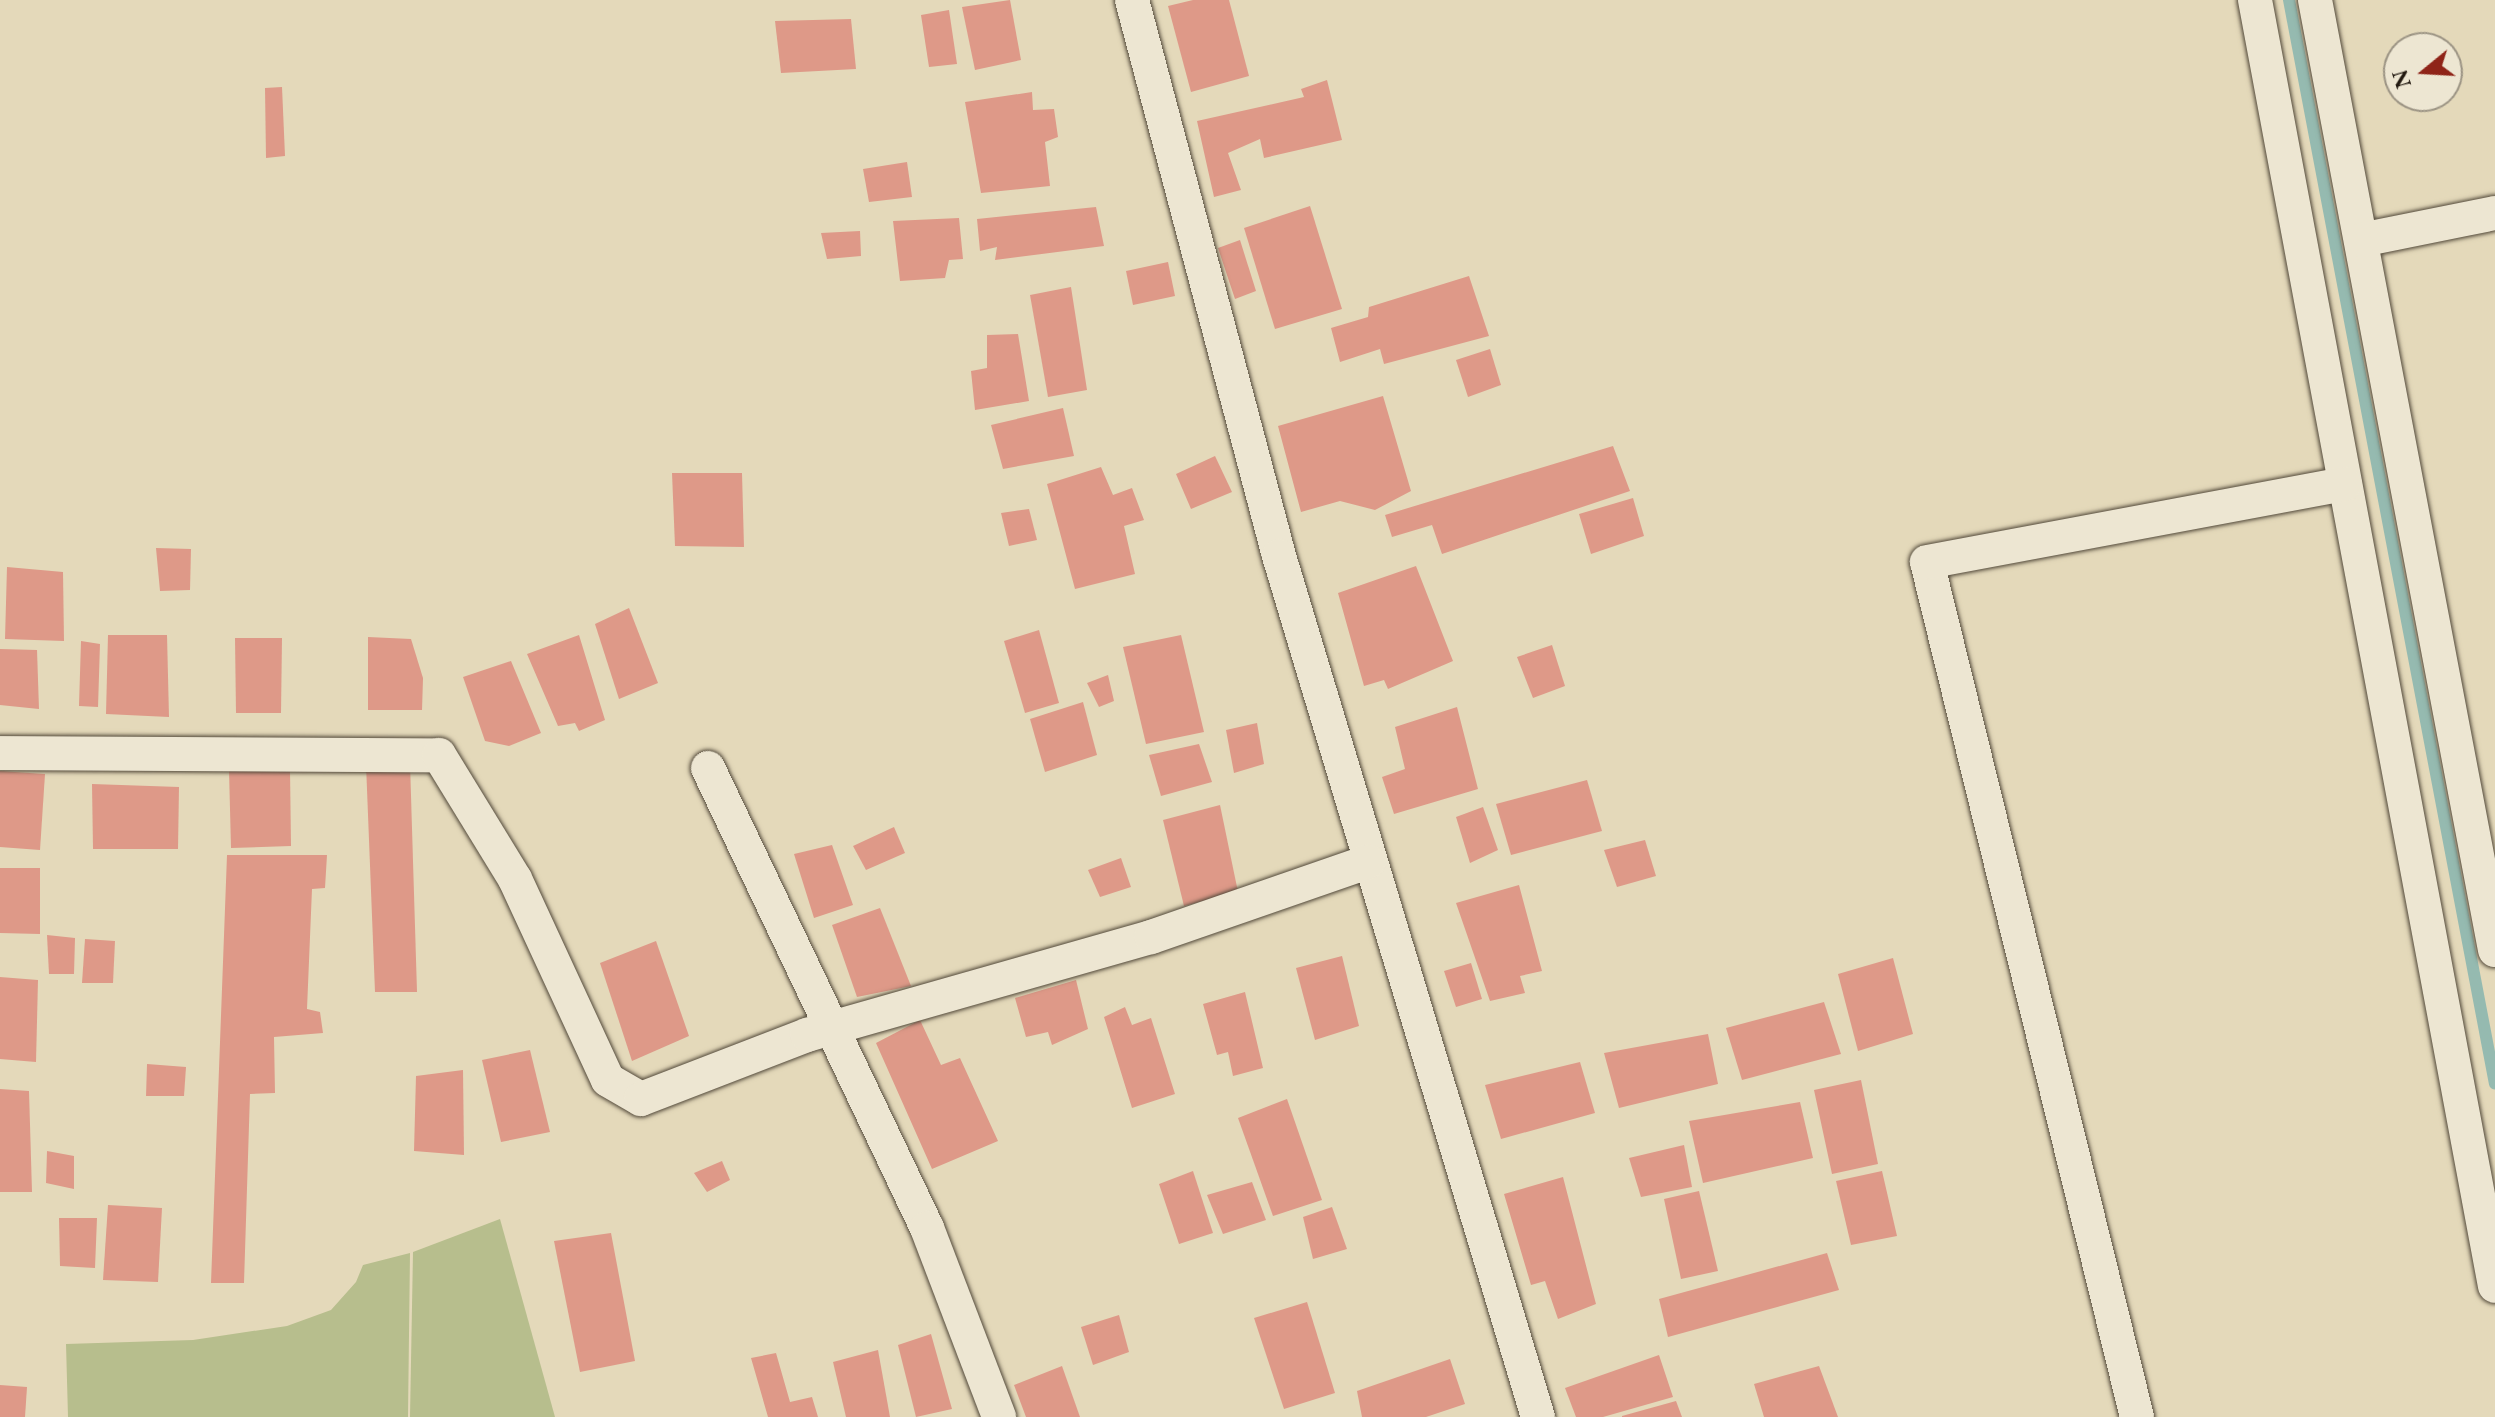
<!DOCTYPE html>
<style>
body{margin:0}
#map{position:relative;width:2495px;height:1417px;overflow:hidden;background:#e4d9ba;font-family:"EB Garamond",serif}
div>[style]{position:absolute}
.green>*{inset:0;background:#b7be8d}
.stream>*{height:12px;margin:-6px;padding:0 6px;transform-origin:6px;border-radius:6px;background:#95bab0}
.building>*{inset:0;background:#de9988}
.roads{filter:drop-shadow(0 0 2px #52493a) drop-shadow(0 0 2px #52493a)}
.minor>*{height:34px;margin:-17px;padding:0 17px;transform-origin:17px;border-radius:17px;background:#ede6d2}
span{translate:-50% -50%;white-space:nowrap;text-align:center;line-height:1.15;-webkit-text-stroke:6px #ede6d2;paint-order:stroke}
.north{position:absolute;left:2383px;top:32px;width:80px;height:80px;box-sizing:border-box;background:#ede6d2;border:2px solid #9c9484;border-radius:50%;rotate:252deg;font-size:22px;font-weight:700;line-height:32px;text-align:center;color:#221910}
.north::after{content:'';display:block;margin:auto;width:28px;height:36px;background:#8f2418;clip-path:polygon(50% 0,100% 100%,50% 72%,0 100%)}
</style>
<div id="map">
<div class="green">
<div style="clip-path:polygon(500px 1219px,555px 1417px,410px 1417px,413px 1252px)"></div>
<div style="clip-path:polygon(410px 1253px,408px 1417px,68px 1417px,66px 1344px,193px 1340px,287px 1326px,331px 1310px,356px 1282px,363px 1265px)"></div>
</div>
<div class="stream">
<div style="left:2289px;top:0;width:1103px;rotate:79.24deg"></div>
</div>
<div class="building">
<div style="clip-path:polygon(1010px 0,1021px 60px,975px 70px,962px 7px)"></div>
<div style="clip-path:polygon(1193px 0,1229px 0,1249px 76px,1191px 92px,1168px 6px)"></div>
<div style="clip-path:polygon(949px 10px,957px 64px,929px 67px,921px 15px)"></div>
<div style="clip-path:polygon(851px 19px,856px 69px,781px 73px,775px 21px)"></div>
<div style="clip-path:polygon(1327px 80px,1342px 140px,1264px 158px,1260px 139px,1228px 153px,1241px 190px,1214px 197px,1197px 121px,1304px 97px,1301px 89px)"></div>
<div style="clip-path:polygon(282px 87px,285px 156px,266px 158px,265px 88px)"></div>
<div style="clip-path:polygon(1032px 92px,1033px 110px,1054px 109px,1058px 137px,1045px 142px,1050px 186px,981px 193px,965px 102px)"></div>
<div style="clip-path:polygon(907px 162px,912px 197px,869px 202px,863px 169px)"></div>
<div style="clip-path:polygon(1310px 206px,1342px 309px,1275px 329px,1244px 228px)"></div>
<div style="clip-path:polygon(1096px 207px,1104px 246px,995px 260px,997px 247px,980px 251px,977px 219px)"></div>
<div style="clip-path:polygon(959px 218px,963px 259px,949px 260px,945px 278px,900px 281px,893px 221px)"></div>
<div style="clip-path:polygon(860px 231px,861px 256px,827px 259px,821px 233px)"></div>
<div style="clip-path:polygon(1240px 240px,1256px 291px,1235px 299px,1218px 248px)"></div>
<div style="clip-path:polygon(1168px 262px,1175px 296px,1133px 305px,1126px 271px)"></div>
<div style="clip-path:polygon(1469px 276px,1489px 336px,1384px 364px,1380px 349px,1340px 362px,1331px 328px,1368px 317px,1369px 307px)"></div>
<div style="clip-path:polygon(1071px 287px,1087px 390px,1048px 397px,1030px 295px)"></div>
<div style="clip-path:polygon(1018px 334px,1029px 401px,975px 410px,971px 371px,987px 368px,987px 335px)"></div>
<div style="clip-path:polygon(1490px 349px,1501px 385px,1468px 397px,1456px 360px)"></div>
<div style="clip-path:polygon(1383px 396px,1411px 491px,1375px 510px,1340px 501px,1301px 512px,1278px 426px)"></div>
<div style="clip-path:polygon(1063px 408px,1074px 456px,1003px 469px,991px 425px)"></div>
<div style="clip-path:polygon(1613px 446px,1630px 491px,1442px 554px,1432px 525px,1392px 537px,1385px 515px)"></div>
<div style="clip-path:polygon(1215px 456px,1232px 492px,1191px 509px,1176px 474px)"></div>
<div style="clip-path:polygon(1101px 467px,1113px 495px,1132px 488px,1144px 520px,1124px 526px,1135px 574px,1075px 589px,1047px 484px)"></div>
<div style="clip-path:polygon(672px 473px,742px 473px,744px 547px,675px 546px)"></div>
<div style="clip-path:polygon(1633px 498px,1644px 536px,1591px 554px,1579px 514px)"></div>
<div style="clip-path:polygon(1029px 509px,1037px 540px,1009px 546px,1001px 513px)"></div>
<div style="clip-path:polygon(156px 548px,191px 549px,190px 590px,160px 591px)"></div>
<div style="clip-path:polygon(1416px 566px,1453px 661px,1388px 689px,1384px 680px,1364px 686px,1338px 593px)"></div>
<div style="clip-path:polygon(7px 567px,63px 572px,64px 641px,5px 639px)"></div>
<div style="clip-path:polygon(629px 608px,658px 683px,619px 699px,595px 624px)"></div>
<div style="clip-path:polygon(1039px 630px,1059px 703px,1025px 713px,1004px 641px)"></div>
<div style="clip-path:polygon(108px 635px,167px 635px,169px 717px,106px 714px)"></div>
<div style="clip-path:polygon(579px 635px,605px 720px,579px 731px,575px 723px,558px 726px,527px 654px)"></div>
<div style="clip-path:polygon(1181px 635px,1204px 732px,1146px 744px,1123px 647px)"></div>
<div style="clip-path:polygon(368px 637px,411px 639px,423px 678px,422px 710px,368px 710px)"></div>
<div style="clip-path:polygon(235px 638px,282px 638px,281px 713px,236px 713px)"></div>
<div style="clip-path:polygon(81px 641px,100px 644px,98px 707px,79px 706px)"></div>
<div style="clip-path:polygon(1552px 645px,1565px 686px,1533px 698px,1517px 657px)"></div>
<div style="clip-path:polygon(0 649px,37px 650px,39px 709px,0 705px)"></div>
<div style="clip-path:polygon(511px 661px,541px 733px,509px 746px,485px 741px,463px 677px)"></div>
<div style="clip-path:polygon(1108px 675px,1114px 701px,1099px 707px,1087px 683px)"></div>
<div style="clip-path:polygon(1083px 702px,1097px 755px,1045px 772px,1030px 719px)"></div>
<div style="clip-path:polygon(1457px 707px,1478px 789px,1394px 814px,1382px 777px,1405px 769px,1395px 727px)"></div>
<div style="clip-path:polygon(1257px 723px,1264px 764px,1234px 773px,1226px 730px)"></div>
<div style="clip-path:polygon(1199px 744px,1212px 782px,1161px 796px,1149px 755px)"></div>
<div style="clip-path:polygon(410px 763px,417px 992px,375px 992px,366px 764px)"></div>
<div style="clip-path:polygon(229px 770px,290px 770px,291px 846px,231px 848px)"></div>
<div style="clip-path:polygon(0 771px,45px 774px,40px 850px,0 847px)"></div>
<div style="clip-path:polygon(1587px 780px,1602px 831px,1511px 855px,1496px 804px)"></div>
<div style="clip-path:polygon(92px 784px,179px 787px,178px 849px,93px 849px)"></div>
<div style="clip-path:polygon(1220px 805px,1238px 892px,1184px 906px,1163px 820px)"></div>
<div style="clip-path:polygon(1483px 807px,1498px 850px,1470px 863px,1456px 817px)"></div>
<div style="clip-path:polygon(894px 827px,905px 853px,866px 870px,853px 846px)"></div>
<div style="clip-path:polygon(1645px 840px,1656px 876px,1617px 887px,1604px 850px)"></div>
<div style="clip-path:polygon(832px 845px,853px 905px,814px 918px,794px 854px)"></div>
<div style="clip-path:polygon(227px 855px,327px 855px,325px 888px,312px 889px,307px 1009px,320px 1012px,323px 1033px,274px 1037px,275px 1093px,250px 1094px,244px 1283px,211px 1283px)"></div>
<div style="clip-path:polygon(1121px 858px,1131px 887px,1100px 897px,1088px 870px)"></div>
<div style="clip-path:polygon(0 868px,40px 868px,40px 934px,0 933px)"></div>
<div style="clip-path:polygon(1519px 885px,1542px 971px,1520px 976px,1525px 993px,1490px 1001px,1456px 903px)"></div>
<div style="clip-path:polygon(880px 908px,911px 986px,857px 997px,832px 925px)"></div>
<div style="clip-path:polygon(47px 935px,75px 938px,74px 974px,49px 974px)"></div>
<div style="clip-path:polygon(85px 939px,115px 941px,113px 983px,82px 983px)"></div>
<div style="clip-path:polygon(656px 941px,689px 1036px,632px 1061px,600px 963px)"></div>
<div style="clip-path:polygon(1342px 956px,1359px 1026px,1315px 1040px,1296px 968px)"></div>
<div style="clip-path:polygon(1893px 958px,1913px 1034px,1858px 1051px,1838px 974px)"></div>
<div style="clip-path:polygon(1471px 963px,1482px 999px,1456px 1007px,1444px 971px)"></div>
<div style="clip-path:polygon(0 977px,38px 980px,36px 1062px,0 1059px)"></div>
<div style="clip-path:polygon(1076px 980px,1088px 1029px,1052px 1045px,1048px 1032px,1026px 1037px,1015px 998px)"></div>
<div style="clip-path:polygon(1245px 992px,1263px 1068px,1233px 1076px,1228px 1052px,1217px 1055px,1203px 1004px)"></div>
<div style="clip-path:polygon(1824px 1002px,1841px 1054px,1742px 1080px,1726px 1028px)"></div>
<div style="clip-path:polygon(1125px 1007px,1132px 1025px,1151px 1018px,1175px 1094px,1132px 1108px,1104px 1017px)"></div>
<div style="clip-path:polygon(920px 1020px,941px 1065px,960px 1058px,998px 1141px,932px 1169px,876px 1043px)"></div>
<div style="clip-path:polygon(1708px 1034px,1718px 1084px,1619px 1108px,1604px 1053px)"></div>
<div style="clip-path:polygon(530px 1050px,550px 1132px,501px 1142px,482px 1060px)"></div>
<div style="clip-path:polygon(1580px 1062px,1595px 1113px,1501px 1139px,1485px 1085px)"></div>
<div style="clip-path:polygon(147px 1064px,186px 1067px,184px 1096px,146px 1096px)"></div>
<div style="clip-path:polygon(463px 1070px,464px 1155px,414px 1151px,416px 1076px)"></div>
<div style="clip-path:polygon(1861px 1080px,1878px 1164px,1832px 1174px,1814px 1090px)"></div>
<div style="clip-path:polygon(0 1089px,29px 1091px,32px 1192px,0 1192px)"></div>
<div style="clip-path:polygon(1287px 1099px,1322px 1200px,1273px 1216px,1238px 1118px)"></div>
<div style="clip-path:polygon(1800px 1102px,1813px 1158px,1703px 1183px,1689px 1121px)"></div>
<div style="clip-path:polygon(1684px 1145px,1692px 1187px,1641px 1197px,1629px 1158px)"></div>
<div style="clip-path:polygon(47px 1151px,74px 1156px,74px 1189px,46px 1183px)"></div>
<div style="clip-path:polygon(722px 1161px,730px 1180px,707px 1192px,694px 1173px)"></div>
<div style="clip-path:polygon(1193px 1171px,1213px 1233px,1179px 1244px,1159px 1184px)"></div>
<div style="clip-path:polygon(1882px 1171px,1897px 1236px,1851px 1245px,1836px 1181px)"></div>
<div style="clip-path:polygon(1563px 1177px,1596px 1304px,1558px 1319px,1545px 1281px,1531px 1285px,1504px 1194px)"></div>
<div style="clip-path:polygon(1252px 1182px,1266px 1220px,1223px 1234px,1207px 1195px)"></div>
<div style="clip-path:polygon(1699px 1191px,1718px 1271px,1681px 1279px,1664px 1199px)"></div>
<div style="clip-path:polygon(108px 1205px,162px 1208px,158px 1282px,103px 1280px)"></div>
<div style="clip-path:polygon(1332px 1207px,1347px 1249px,1313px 1259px,1303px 1217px)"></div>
<div style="clip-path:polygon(59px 1218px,97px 1218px,95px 1268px,60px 1266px)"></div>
<div style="clip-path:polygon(611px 1233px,635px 1361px,580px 1372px,554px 1241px)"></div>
<div style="clip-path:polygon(1827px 1253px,1839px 1290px,1668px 1337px,1659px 1299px)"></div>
<div style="clip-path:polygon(1307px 1302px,1335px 1393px,1284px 1409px,1254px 1318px)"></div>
<div style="clip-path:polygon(1119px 1315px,1129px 1352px,1093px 1365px,1081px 1327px)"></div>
<div style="clip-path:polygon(931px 1334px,952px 1409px,916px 1417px,898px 1345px)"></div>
<div style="clip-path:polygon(878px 1350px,890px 1417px,846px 1417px,833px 1362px)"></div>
<div style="clip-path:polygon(776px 1353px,790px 1402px,812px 1397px,818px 1417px,768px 1417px,751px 1358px)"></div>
<div style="clip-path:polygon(1659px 1355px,1673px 1397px,1603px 1417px,1576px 1417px,1565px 1388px)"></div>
<div style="clip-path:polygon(1450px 1359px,1465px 1404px,1426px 1417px,1362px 1417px,1357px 1391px)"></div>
<div style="clip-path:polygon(1062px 1366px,1080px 1417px,1026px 1417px,1014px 1385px)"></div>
<div style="clip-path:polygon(1819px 1366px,1838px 1417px,1764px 1417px,1754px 1384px)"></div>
<div style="clip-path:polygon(0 1385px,27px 1387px,25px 1417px,0 1417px)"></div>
<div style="clip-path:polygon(1676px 1401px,1682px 1417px,1622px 1417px,1622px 1416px)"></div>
</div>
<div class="roads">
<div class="minor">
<div style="left:1132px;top:0;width:575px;rotate:75.19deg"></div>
<div style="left:1279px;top:556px;width:899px;rotate:73.26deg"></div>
<div style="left:2255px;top:0;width:1308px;rotate:79.43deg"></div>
<div style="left:2315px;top:0;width:967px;rotate:79.27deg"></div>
<div style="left:2361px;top:240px;width:137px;rotate:-11.4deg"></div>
<div style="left:0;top:753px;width:439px;rotate:0.3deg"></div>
<div style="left:439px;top:755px;width:145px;rotate:58.5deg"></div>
<div style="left:515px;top:879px;width:221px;rotate:65.2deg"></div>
<div style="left:608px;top:1080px;width:38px;rotate:30deg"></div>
<div style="left:641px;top:1099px;width:178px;rotate:-21.1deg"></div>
<div style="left:807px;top:1035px;width:358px;rotate:-15.9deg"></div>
<div style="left:1151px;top:937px;width:230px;rotate:-19.1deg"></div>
<div style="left:708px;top:768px;width:509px;rotate:64.54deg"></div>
<div style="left:927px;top:1228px;width:202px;rotate:69.1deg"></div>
<div style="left:2137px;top:1417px;width:880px;rotate:-103.8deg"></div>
<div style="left:1927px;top:562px;width:425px;rotate:-10.6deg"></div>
</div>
</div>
<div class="north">N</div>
</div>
